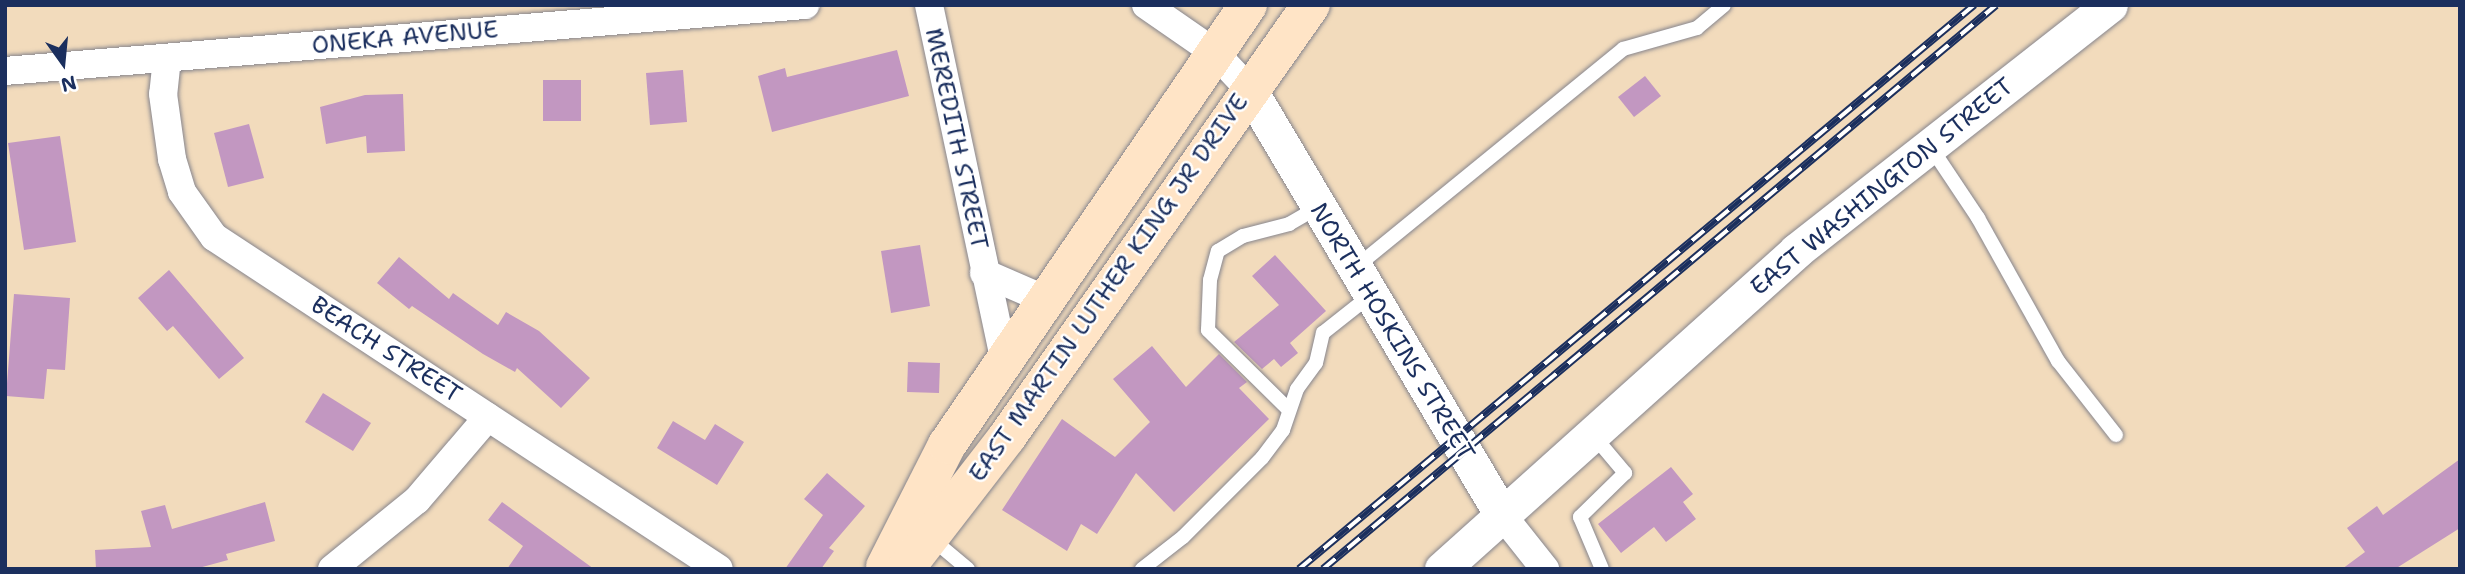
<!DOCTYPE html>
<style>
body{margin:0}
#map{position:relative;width:2465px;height:574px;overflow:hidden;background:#f2dbbc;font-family:"Shantell Sans",sans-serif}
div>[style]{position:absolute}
.building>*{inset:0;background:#c297c1}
.roads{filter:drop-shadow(0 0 2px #86858d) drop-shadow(0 0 2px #86858d)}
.service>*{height:14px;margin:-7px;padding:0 7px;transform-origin:7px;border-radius:7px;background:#fff}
.minor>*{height:28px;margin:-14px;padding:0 14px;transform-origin:14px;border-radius:14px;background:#fff}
.tertiary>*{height:35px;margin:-17.5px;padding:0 17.5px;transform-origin:17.5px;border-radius:17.5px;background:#fff}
.secondary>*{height:38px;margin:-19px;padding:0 19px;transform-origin:19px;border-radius:19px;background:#ffe4c6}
.rail>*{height:8px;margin-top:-4px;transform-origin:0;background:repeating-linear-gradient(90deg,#fff 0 16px,#1b2f5e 0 32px);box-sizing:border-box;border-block:2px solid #1b2f5e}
span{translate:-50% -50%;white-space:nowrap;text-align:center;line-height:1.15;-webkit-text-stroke:5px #fff;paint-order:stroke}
.street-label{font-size:24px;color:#1b2f5e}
.frame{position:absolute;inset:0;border:7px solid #1b2f5e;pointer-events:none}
.north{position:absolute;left:28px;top:28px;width:70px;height:70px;-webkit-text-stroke:5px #fff;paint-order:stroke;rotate:165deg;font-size:19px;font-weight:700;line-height:28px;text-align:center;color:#1b2f5e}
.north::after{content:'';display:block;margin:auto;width:24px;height:32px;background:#1b2f5e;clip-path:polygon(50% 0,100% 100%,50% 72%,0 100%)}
</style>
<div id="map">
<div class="building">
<div style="clip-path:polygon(897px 50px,909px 96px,772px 132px,758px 76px,785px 68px,787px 77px)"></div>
<div style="clip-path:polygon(683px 70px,687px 122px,650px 125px,646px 73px)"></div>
<div style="clip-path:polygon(1645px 76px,1661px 96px,1634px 117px,1618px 97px)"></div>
<div style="clip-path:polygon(543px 80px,581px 80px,581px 121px,543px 121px)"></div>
<div style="clip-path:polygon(403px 94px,405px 151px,367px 153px,366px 136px,326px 144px,320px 107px,365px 95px)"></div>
<div style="clip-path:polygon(249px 124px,264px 178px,228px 187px,214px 133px)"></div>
<div style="clip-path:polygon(60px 136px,76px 242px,24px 250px,8px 143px)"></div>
<div style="clip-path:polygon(920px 245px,930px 306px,891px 313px,881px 251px)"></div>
<div style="clip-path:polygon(1275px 255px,1326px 311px,1290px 343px,1298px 353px,1281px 367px,1274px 359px,1262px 369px,1234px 342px,1279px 305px,1252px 276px)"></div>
<div style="clip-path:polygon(399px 257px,449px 299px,453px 293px,498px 325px,506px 312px,539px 331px,590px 378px,561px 408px,517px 368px,515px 372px,483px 354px,412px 306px,409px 309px,377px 283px)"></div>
<div style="clip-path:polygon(169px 270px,244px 358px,219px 379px,173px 326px,167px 331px,138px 298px)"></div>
<div style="clip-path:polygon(14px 294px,70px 298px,65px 370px,47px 369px,44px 399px,6px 396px)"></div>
<div style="clip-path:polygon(1152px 346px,1186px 387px,1219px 354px,1247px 382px,1239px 388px,1269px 419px,1174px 512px,1136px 473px,1097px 534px,1081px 524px,1067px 551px,1002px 510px,1062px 419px,1115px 457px,1150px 422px,1113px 379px)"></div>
<div style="clip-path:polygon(908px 362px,940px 363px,939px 393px,907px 392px)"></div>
<div style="clip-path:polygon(323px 393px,371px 423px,353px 451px,305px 422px)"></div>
<div style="clip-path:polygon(673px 421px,705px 440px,715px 424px,744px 442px,717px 485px,657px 448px)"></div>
<div style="clip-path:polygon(2460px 459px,2460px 528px,2395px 569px,2342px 569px,2365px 552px,2347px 528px,2377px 506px,2383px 515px)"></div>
<div style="clip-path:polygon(1671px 467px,1693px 494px,1683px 502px,1696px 519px,1666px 542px,1654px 527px,1621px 553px,1598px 524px)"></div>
<div style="clip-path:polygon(827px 473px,865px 506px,829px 548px,834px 551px,821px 569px,785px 569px,823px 515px,804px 499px)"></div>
<div style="clip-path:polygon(265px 502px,275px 541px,226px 554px,228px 560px,195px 569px,96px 569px,95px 550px,151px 547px,141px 511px,165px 505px,172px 529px)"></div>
<div style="clip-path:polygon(502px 502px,594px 569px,507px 569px,523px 546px,488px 520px)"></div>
</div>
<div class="roads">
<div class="service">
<div style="left:1930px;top:146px;width:87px;rotate:56.3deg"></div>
<div style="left:1978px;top:218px;width:164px;rotate:60.8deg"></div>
<div style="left:2058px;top:361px;width:94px;rotate:51.9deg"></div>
<div style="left:1356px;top:267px;width:345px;rotate:-39.2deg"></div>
<div style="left:1623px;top:49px;width:77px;rotate:-15.8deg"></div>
<div style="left:1697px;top:28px;width:35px;rotate:-40deg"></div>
<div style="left:1289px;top:410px;width:114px;rotate:-135.4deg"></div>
<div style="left:1208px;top:330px;width:50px;rotate:-87.7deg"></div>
<div style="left:1210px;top:280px;width:30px;rotate:-75deg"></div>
<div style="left:1218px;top:251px;width:29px;rotate:-31deg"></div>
<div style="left:1243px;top:236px;width:48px;rotate:-14.6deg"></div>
<div style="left:1289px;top:224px;width:32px;rotate:-30deg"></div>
<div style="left:1593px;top:435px;width:50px;rotate:49.9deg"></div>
<div style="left:1625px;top:473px;width:63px;rotate:135.6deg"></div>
<div style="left:1580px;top:517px;width:56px;rotate:67.1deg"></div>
<div style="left:931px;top:538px;width:48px;rotate:40deg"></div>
<div style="left:1142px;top:569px;width:52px;rotate:-38deg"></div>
<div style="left:1183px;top:537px;width:112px;rotate:-45deg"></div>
<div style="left:1262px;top:458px;width:35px;rotate:-53deg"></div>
<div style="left:1283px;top:430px;width:43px;rotate:-71.1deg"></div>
<div style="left:1297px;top:389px;width:32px;rotate:-54deg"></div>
<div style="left:1316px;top:363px;width:31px;rotate:-77deg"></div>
<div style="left:1323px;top:333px;width:61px;rotate:-38.4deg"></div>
</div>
<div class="minor">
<div style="left:929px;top:5px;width:361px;rotate:78deg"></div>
<div style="left:1146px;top:5px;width:83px;rotate:34.7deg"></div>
<div style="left:1214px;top:52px;width:51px;rotate:46.6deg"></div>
<div style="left:167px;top:58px;width:36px;rotate:96deg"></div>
<div style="left:163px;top:94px;width:66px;rotate:82.1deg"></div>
<div style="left:172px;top:159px;width:34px;rotate:73deg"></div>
<div style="left:182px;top:192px;width:55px;rotate:54.6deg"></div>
<div style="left:214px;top:237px;width:604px;rotate:33.32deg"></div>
<div style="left:5px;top:71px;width:803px;rotate:-4.72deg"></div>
<div style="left:984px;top:273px;width:68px;rotate:23.5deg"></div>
<div style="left:1503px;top:516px;width:68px;rotate:51.6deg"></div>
<div style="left:332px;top:569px;width:109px;rotate:-39.1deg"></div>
<div style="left:417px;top:500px;width:109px;rotate:-49.5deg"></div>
</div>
<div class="tertiary">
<div style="left:1249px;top:89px;width:497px;rotate:59.3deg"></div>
<div style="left:1442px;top:569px;width:476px;rotate:-41.9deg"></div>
<div style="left:1796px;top:251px;width:399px;rotate:-38.1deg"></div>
</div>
<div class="secondary">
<div style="left:885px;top:567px;width:137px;rotate:-63.1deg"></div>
<div style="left:947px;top:445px;width:533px;rotate:-55.62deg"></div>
<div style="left:905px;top:569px;width:167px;rotate:-52.3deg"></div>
<div style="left:1007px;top:437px;width:528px;rotate:-54.87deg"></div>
</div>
</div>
<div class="rail">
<div style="left:1299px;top:569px;width:880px;rotate:-39.88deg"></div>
<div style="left:1323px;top:569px;width:878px;rotate:-39.96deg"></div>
</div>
<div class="street-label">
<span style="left:405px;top:38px;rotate:-5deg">ONEKA AVENUE</span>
<span style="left:956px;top:139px;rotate:78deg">MEREDITH STREET</span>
<span style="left:1882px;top:187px;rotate:-39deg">EAST WASHINGTON STREET</span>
<span style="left:1109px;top:288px;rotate:-55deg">EAST MARTIN LUTHER KING JR DRIVE</span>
<span style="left:1392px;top:332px;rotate:59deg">NORTH HOSKINS STREET</span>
<span style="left:386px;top:350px;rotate:33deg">BEACH STREET</span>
</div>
<div class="frame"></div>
<div class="north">N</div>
</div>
